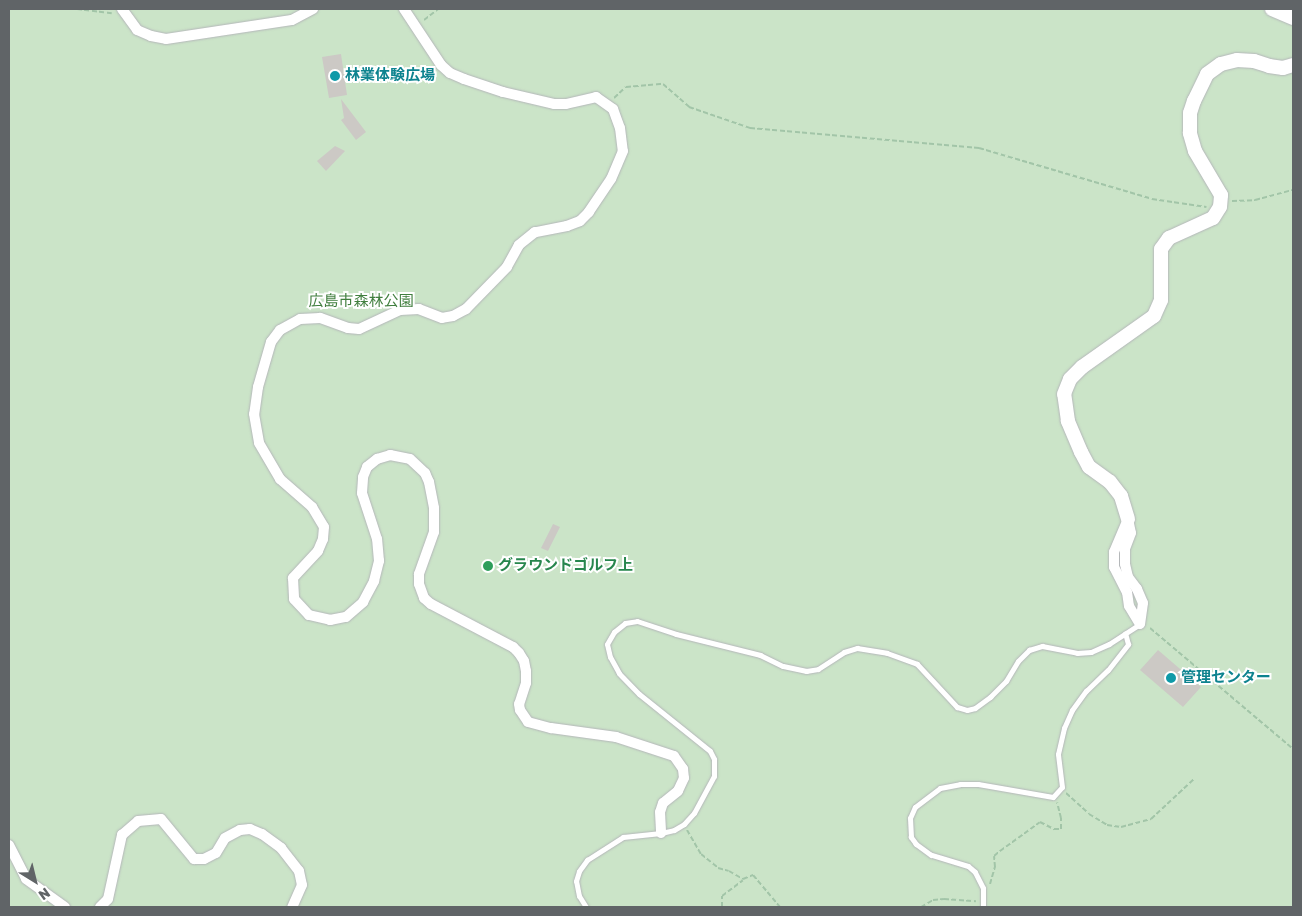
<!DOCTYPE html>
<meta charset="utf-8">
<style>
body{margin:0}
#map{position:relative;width:1302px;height:916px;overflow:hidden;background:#f0eee9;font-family:Rubik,"Noto Sans JP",sans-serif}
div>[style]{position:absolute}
.green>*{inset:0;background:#cbe4c8}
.building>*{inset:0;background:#ccc9c5}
.path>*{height:2px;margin-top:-1px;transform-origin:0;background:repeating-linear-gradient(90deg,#a2c5a8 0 5px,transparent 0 7.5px)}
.roads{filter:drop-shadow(0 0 1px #b4b6b9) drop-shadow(0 0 1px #b4b6b9)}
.lane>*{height:5px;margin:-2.5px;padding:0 2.5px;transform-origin:2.5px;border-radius:2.5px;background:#fff}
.street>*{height:10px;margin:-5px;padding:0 5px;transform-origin:5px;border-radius:5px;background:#fff}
.secondary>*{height:14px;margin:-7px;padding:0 7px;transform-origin:7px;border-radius:7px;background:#fff}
.dots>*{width:14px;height:14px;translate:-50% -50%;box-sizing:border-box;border:2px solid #fff;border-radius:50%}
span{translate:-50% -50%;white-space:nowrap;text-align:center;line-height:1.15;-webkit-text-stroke:4px #fff;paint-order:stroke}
.culture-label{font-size:15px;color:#0d838f;font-weight:700}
.left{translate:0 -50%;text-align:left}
.park-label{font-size:15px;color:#417f3f}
.leisure-label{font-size:15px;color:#27864d;font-weight:700}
.frame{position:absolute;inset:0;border:10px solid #606467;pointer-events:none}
.north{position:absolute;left:10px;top:856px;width:50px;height:50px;-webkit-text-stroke:4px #fff;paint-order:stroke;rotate:144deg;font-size:14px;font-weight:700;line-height:20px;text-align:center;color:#606467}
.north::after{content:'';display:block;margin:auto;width:18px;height:22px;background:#606467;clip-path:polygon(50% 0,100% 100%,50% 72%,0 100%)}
</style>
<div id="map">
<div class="green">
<div style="clip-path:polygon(9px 9px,1293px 9px,1293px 907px,9px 907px)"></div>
</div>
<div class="building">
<div style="clip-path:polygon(341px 54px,347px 95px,329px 98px,322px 57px)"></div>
<div style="clip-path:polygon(341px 99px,366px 132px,356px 140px,341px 120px,344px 118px)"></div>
<div style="clip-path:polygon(335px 146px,345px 151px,326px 171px,317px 161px)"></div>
<div style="clip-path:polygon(553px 524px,560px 527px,548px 551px,541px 548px)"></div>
<div style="clip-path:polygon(1158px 650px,1201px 687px,1183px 707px,1140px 670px)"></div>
</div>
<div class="path">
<div style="left:77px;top:9px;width:35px;rotate:7deg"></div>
<div style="left:424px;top:20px;width:18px;rotate:-38deg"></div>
<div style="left:614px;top:98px;width:16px;rotate:-43deg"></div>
<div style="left:626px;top:87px;width:37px;rotate:-5deg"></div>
<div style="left:663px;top:84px;width:35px;rotate:41deg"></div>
<div style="left:689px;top:107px;width:65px;rotate:19deg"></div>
<div style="left:750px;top:128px;width:230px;rotate:5deg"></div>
<div style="left:979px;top:148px;width:180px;rotate:16.4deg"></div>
<div style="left:1152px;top:199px;width:55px;rotate:8.4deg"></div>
<div style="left:1232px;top:201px;width:23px;rotate:-2deg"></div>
<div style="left:1255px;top:200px;width:39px;rotate:-15deg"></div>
<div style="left:1150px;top:628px;width:187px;rotate:40.2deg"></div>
<div style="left:1066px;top:793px;width:31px;rotate:42deg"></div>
<div style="left:1089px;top:814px;width:21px;rotate:31deg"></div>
<div style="left:1107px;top:825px;width:14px;rotate:8deg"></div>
<div style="left:1121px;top:827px;width:31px;rotate:-15deg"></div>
<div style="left:1151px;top:819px;width:59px;rotate:-42.9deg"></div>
<div style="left:687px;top:830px;width:28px;rotate:60deg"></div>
<div style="left:701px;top:854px;width:22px;rotate:39deg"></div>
<div style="left:718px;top:868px;width:11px;rotate:15deg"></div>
<div style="left:729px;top:871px;width:16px;rotate:30deg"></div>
<div style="left:743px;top:879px;width:11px;rotate:-22deg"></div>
<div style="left:753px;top:875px;width:42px;rotate:49.8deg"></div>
<div style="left:990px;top:884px;width:18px;rotate:-74deg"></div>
<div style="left:995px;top:867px;width:11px;rotate:-95deg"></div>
<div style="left:994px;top:856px;width:8px;rotate:-40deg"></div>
<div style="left:1000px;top:851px;width:49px;rotate:-35.9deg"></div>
<div style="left:1040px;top:822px;width:16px;rotate:27deg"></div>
<div style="left:1054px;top:829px;width:7px"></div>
<div style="left:1061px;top:829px;width:11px;rotate:-90deg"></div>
<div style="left:1061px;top:818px;width:16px;rotate:-104deg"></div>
<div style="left:722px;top:907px;width:11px;rotate:-90deg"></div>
<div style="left:722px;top:896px;width:26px;rotate:-37deg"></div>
<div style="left:921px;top:907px;width:14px;rotate:-30deg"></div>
<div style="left:933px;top:900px;width:11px;rotate:-5deg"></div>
<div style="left:944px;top:899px;width:32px;rotate:4deg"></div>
</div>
<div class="roads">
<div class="lane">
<div style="left:586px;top:907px;width:13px;rotate:-122deg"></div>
<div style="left:579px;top:896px;width:15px;rotate:-101deg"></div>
<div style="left:576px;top:881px;width:10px;rotate:-73deg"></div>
<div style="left:579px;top:871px;width:14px;rotate:-54deg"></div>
<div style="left:587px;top:860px;width:43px;rotate:-32.6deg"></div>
<div style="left:623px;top:837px;width:38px;rotate:-6deg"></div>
<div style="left:661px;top:833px;width:13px;rotate:-13deg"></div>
<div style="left:674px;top:830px;width:12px;rotate:-31deg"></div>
<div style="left:684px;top:824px;width:15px;rotate:-48deg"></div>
<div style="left:694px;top:813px;width:42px;rotate:-61.6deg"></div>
<div style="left:714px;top:776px;width:17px;rotate:-90deg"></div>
<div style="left:714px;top:759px;width:9px;rotate:-117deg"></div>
<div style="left:710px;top:751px;width:91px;rotate:-141.2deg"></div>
<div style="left:639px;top:694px;width:29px;rotate:-134deg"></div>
<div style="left:619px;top:673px;width:18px;rotate:-119deg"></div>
<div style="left:610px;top:657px;width:13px;rotate:-103deg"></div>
<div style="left:607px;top:644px;width:14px;rotate:-60deg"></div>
<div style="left:614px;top:632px;width:14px;rotate:-39deg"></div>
<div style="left:625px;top:623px;width:12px;rotate:-9deg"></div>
<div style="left:637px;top:621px;width:41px;rotate:18.4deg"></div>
<div style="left:676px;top:634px;width:87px;rotate:14deg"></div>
<div style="left:760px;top:655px;width:25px;rotate:26deg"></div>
<div style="left:783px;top:666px;width:24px;rotate:12deg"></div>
<div style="left:806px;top:671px;width:12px;rotate:-9deg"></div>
<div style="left:818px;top:669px;width:31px;rotate:-33deg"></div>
<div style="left:844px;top:652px;width:14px;rotate:-17deg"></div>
<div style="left:857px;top:648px;width:30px;rotate:9deg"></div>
<div style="left:887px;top:653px;width:32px;rotate:20deg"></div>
<div style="left:917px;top:664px;width:59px;rotate:47.1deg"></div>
<div style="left:957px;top:707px;width:10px;rotate:17deg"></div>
<div style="left:967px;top:710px;width:8px;rotate:-14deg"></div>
<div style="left:975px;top:708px;width:19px;rotate:-36deg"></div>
<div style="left:990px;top:697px;width:23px;rotate:-45deg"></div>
<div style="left:1006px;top:681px;width:23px;rotate:-59deg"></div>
<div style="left:1018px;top:661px;width:16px;rotate:-45deg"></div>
<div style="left:1029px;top:650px;width:14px;rotate:-17deg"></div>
<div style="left:1042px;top:646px;width:36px;rotate:11deg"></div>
<div style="left:1077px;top:653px;width:14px;rotate:-4deg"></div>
<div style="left:1091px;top:652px;width:20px;rotate:-24deg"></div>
<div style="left:1109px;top:644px;width:37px;rotate:-33deg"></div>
<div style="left:983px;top:907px;width:19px;rotate:-90deg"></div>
<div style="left:983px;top:888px;width:18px;rotate:-117deg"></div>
<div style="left:975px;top:872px;width:9px;rotate:-139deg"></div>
<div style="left:968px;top:866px;width:39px;rotate:-163deg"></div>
<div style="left:931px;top:855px;width:19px;rotate:-144deg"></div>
<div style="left:916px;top:844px;width:9px;rotate:-126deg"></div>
<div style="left:911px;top:837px;width:19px;rotate:-93deg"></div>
<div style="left:910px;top:818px;width:12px;rotate:-66deg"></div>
<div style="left:915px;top:807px;width:31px;rotate:-37deg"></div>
<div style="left:940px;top:788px;width:20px;rotate:-11deg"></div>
<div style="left:960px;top:784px;width:18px"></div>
<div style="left:978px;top:784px;width:76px;rotate:9.8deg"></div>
<div style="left:1053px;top:797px;width:13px;rotate:-48deg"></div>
<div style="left:1062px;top:787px;width:33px;rotate:-97deg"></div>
<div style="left:1058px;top:754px;width:27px;rotate:-77deg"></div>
<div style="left:1064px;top:728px;width:20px;rotate:-66deg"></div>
<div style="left:1072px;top:710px;width:24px;rotate:-54deg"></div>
<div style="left:1086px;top:691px;width:30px;rotate:-44deg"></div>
<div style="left:1108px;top:670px;width:33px;rotate:-52deg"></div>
<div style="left:1128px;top:644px;width:11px;rotate:-105deg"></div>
</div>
<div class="street">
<div style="left:122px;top:9px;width:26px;rotate:54deg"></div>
<div style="left:137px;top:30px;width:15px;rotate:23deg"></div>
<div style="left:151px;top:36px;width:15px;rotate:11deg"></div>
<div style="left:166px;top:39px;width:127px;rotate:-8.6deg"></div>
<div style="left:292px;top:20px;width:24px;rotate:-28deg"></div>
<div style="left:404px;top:9px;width:67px;rotate:56.5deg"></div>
<div style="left:441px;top:65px;width:12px;rotate:42deg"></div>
<div style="left:450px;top:73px;width:15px;rotate:23deg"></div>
<div style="left:464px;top:79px;width:41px;rotate:18.4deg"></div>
<div style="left:503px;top:92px;width:52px;rotate:13.2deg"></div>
<div style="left:554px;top:104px;width:12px"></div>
<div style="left:566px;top:104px;width:31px;rotate:-13deg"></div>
<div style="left:596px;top:97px;width:21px;rotate:35deg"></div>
<div style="left:613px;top:109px;width:20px;rotate:70deg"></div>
<div style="left:620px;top:128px;width:23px;rotate:83deg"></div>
<div style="left:623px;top:151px;width:30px;rotate:113deg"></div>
<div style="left:611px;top:179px;width:40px;rotate:124deg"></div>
<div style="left:589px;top:212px;width:13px;rotate:135deg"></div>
<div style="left:580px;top:221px;width:14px;rotate:159deg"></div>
<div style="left:567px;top:226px;width:33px;rotate:169deg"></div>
<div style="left:535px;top:232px;width:21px;rotate:141deg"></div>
<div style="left:519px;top:245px;width:25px;rotate:119deg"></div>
<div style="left:507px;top:267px;width:59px;rotate:134.3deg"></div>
<div style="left:466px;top:309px;width:15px;rotate:152deg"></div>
<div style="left:453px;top:316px;width:11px;rotate:170deg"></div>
<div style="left:442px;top:318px;width:25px;rotate:-159deg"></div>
<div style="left:419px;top:309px;width:19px;rotate:177deg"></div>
<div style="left:400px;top:310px;width:45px;rotate:155.1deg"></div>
<div style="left:359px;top:329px;width:11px;rotate:-175deg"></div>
<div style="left:348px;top:328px;width:30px;rotate:-160deg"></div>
<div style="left:320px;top:318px;width:20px;rotate:177deg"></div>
<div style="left:300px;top:319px;width:23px;rotate:151deg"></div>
<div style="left:280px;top:330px;width:15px;rotate:127deg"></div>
<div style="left:271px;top:342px;width:47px;rotate:106.1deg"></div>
<div style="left:258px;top:387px;width:27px;rotate:98deg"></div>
<div style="left:254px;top:414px;width:29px;rotate:80deg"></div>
<div style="left:259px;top:443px;width:42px;rotate:59.7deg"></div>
<div style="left:280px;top:479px;width:43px;rotate:41.2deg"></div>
<div style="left:312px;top:507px;width:23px;rotate:59deg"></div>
<div style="left:324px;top:527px;width:12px;rotate:95deg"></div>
<div style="left:323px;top:539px;width:13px;rotate:113deg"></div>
<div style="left:318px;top:551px;width:37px;rotate:133deg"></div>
<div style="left:293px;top:578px;width:21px;rotate:87deg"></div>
<div style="left:294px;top:599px;width:22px;rotate:47deg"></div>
<div style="left:309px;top:615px;width:22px;rotate:13deg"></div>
<div style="left:330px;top:620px;width:16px;rotate:-11deg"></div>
<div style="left:346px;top:617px;width:23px;rotate:-41deg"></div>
<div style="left:363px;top:602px;width:24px;rotate:-62deg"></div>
<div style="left:374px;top:581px;width:21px;rotate:-76deg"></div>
<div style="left:379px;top:561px;width:22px;rotate:-95deg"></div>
<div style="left:377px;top:539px;width:48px;rotate:-108.1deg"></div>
<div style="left:362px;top:493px;width:16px;rotate:-86deg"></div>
<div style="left:363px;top:477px;width:11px;rotate:-68deg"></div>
<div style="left:367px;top:467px;width:13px;rotate:-39deg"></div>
<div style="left:377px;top:459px;width:14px;rotate:-17deg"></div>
<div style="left:390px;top:455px;width:20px;rotate:11deg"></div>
<div style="left:410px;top:459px;width:21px;rotate:43deg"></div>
<div style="left:425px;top:473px;width:10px;rotate:66deg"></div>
<div style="left:429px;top:482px;width:26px;rotate:79deg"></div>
<div style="left:434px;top:508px;width:24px;rotate:90deg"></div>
<div style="left:434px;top:532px;width:45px;rotate:109.7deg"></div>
<div style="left:419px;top:574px;width:10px;rotate:90deg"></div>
<div style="left:419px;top:584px;width:15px;rotate:70deg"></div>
<div style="left:424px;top:598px;width:9px;rotate:41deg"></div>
<div style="left:431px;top:604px;width:93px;rotate:27.7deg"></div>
<div style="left:513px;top:647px;width:8px;rotate:45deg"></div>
<div style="left:519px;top:653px;width:9px;rotate:58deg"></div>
<div style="left:524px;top:661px;width:10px;rotate:79deg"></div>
<div style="left:526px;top:671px;width:12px;rotate:90deg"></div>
<div style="left:526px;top:683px;width:22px;rotate:108deg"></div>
<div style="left:519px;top:704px;width:6px;rotate:81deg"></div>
<div style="left:520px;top:710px;width:14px;rotate:56deg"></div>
<div style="left:528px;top:722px;width:24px;rotate:15deg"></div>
<div style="left:551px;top:728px;width:66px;rotate:7.9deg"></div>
<div style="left:616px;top:737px;width:61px;rotate:18.1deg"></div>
<div style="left:674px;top:756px;width:16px;rotate:55deg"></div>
<div style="left:683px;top:769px;width:9px;rotate:84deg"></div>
<div style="left:684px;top:778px;width:14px;rotate:115deg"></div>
<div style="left:678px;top:791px;width:19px;rotate:141deg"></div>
<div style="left:663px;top:803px;width:9px;rotate:108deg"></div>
<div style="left:660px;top:812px;width:21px;rotate:87deg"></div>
<div style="left:1128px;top:519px;width:36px;rotate:113deg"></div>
<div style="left:1114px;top:552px;width:15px;rotate:90deg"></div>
<div style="left:1114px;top:567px;width:28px;rotate:63deg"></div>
<div style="left:1127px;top:592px;width:14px;rotate:82deg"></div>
<div style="left:1129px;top:606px;width:21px;rotate:59deg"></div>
<div style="left:1128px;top:519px;width:14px;rotate:78deg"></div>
<div style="left:1131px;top:533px;width:17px;rotate:111deg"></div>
<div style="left:1125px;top:549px;width:15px;rotate:90deg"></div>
<div style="left:1125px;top:564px;width:13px;rotate:77deg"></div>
<div style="left:1128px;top:577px;width:15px;rotate:53deg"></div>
<div style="left:1137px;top:589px;width:15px;rotate:67deg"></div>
<div style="left:1143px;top:603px;width:21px;rotate:98deg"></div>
<div style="left:9px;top:845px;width:38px;rotate:63deg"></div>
<div style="left:26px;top:879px;width:48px;rotate:35.7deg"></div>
<div style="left:100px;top:907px;width:11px;rotate:-45deg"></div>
<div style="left:108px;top:899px;width:66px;rotate:-77.7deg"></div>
<div style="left:122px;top:835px;width:21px;rotate:-41deg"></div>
<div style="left:138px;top:821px;width:23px;rotate:-5deg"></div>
<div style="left:161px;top:819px;width:52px;rotate:50.5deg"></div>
<div style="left:194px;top:859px;width:10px"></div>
<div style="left:204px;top:859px;width:13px;rotate:-27deg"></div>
<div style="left:216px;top:853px;width:17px;rotate:-59deg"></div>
<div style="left:225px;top:838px;width:17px;rotate:-28deg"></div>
<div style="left:240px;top:830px;width:10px;rotate:-6deg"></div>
<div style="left:250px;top:829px;width:13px;rotate:23deg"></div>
<div style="left:262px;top:834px;width:24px;rotate:36deg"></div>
<div style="left:281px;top:848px;width:29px;rotate:52deg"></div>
<div style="left:299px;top:871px;width:14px;rotate:78deg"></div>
<div style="left:302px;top:885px;width:24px;rotate:114deg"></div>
</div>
<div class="secondary">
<div style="left:1272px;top:9px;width:23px;rotate:23deg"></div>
<div style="left:1128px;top:519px;width:24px;rotate:-107deg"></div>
<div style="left:1121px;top:496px;width:18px;rotate:-128deg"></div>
<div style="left:1110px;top:482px;width:26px;rotate:-144deg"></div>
<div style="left:1089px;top:467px;width:17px;rotate:-118deg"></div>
<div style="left:1081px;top:452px;width:34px;rotate:-113deg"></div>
<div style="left:1068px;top:421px;width:27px;rotate:-98deg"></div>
<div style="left:1064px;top:394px;width:16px;rotate:-68deg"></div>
<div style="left:1070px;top:379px;width:17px;rotate:-45deg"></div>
<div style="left:1082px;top:367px;width:88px;rotate:-35.3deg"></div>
<div style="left:1154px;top:316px;width:17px;rotate:-66deg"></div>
<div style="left:1161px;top:300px;width:51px;rotate:-90deg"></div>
<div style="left:1161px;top:249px;width:14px;rotate:-54deg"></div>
<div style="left:1169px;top:238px;width:48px;rotate:-24.4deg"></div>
<div style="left:1213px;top:218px;width:13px;rotate:-58deg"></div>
<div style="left:1220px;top:207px;width:12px;rotate:-85deg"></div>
<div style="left:1221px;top:195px;width:51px;rotate:-120.6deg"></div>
<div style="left:1195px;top:151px;width:19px;rotate:-106deg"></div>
<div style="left:1190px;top:133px;width:20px;rotate:-90deg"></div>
<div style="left:1190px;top:113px;width:13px;rotate:-72deg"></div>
<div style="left:1194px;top:101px;width:30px;rotate:-64deg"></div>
<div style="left:1207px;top:74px;width:17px;rotate:-36deg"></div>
<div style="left:1221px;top:64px;width:16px;rotate:-14deg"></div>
<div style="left:1237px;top:60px;width:17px;rotate:3deg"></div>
<div style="left:1254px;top:61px;width:16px;rotate:18deg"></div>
<div style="left:1269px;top:66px;width:14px;rotate:8deg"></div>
<div style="left:1283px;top:68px;width:10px;rotate:-17deg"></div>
</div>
</div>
<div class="dots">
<div style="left:335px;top:76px;background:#0f9aa8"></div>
<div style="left:488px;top:566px;background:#2e9e5b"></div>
<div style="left:1171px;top:678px;background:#0f9aa8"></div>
</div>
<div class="culture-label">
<span class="left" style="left:345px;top:76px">林業体験広場</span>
<span class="left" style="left:1181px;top:678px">管理センター</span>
</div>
<div class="park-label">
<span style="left:361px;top:302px">広島市森林公園</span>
</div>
<div class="leisure-label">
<span class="left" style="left:498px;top:566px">グラウンドゴルフ上</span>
</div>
<div class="frame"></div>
<div class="north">N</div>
</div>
